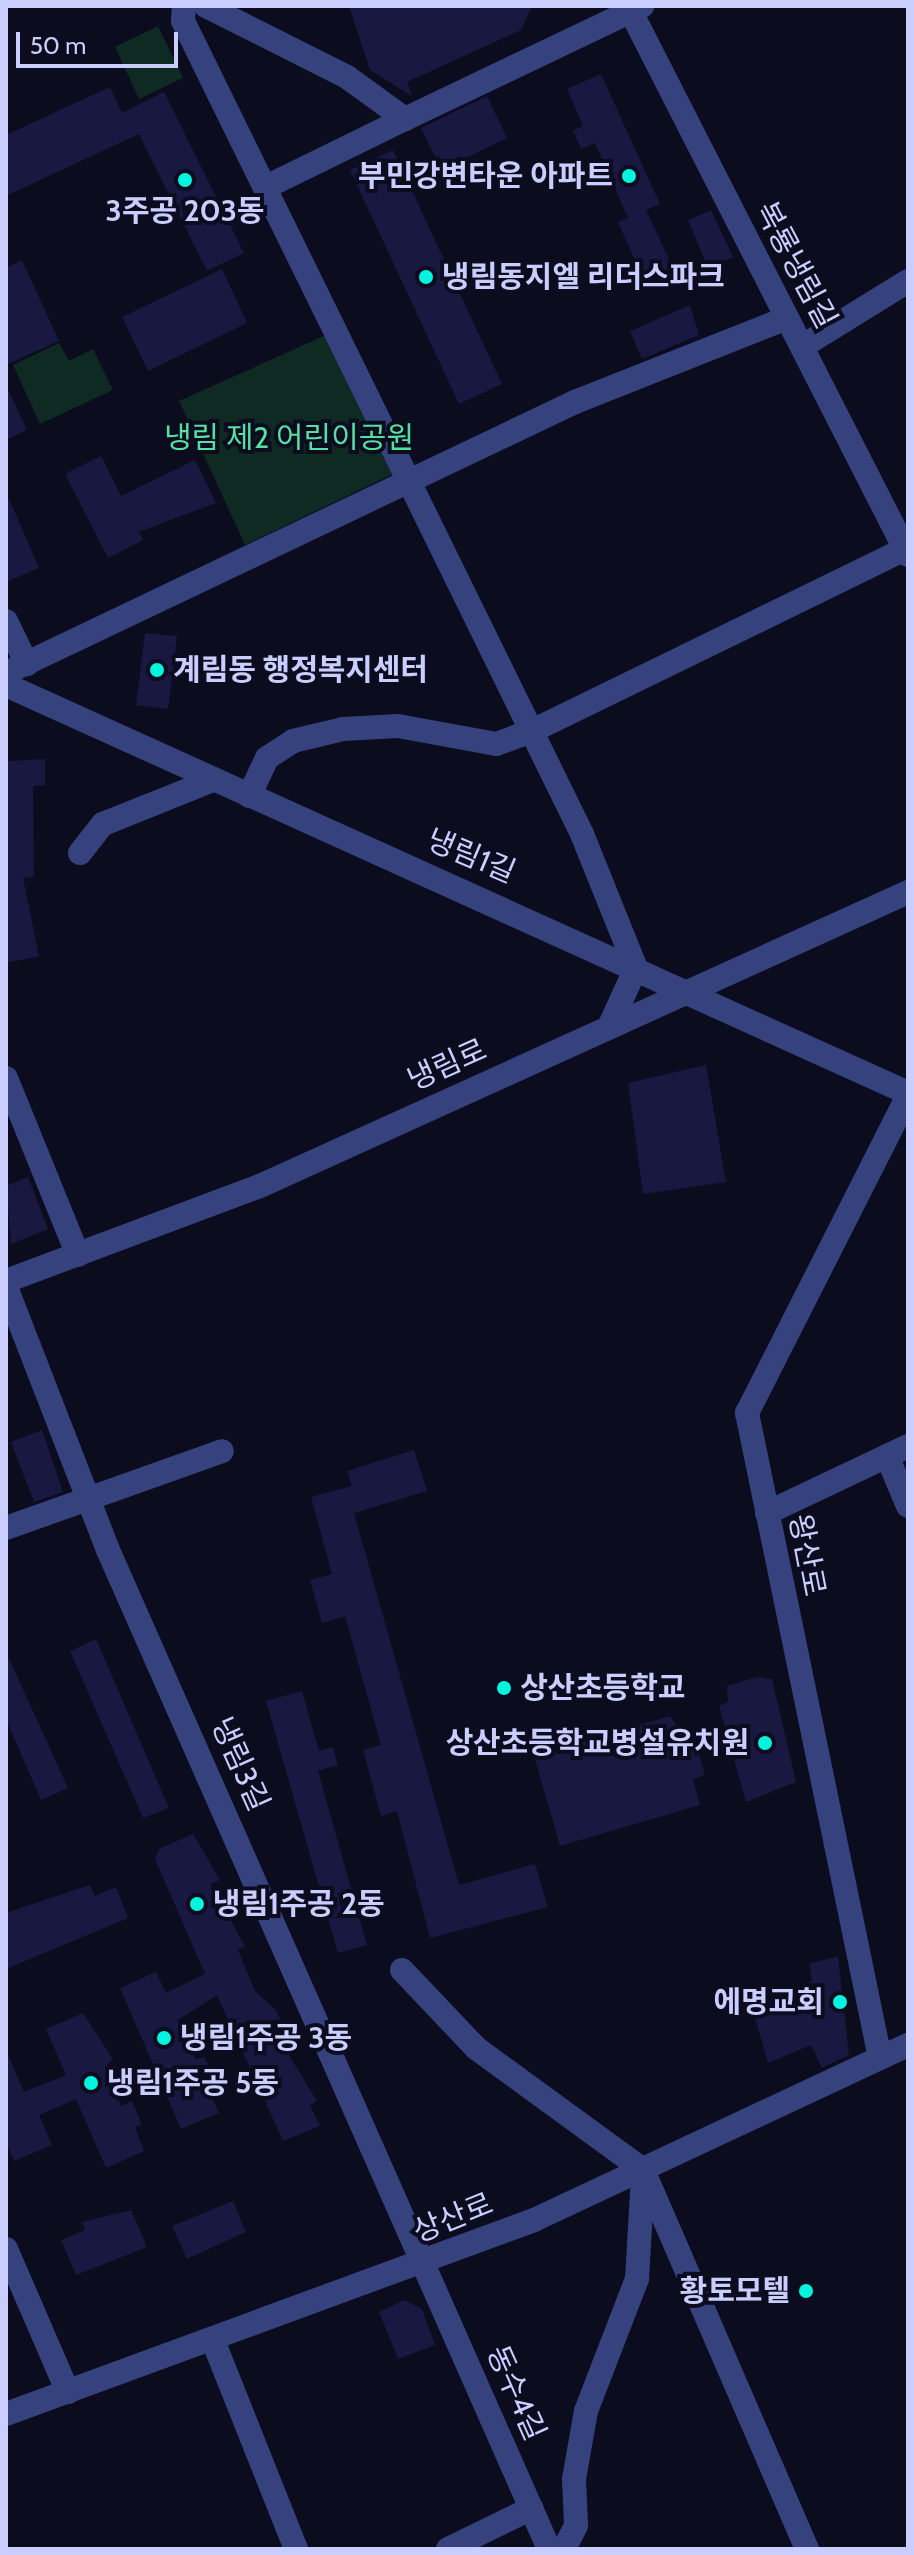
<!DOCTYPE html>
<meta charset="utf-8">
<style>
body{margin:0}
#map{position:relative;width:914px;height:2555px;overflow:hidden;background:#0c0c1f;font-family:Cabin,"Noto Sans KR",sans-serif}
div>[style]{position:absolute}
.green>*{inset:0;background:#0f2923}
.building>*{inset:0;background:#181840}
.minor>*{height:24px;margin:-12px;padding:0 12px;transform-origin:12px;border-radius:12px;background:#36427e}
.dots>*{width:22px;height:22px;translate:-50% -50%;box-sizing:border-box;border:4px solid #0c0c1f;border-radius:50%}
span{translate:-50% -50%;white-space:nowrap;text-align:center;line-height:1.15;-webkit-text-stroke:8px #0c0c1f;paint-order:stroke}
.poi-label{font-size:30px;color:#caceff;font-weight:700}
.right{translate:-100% -50%;text-align:right}
.left{translate:0 -50%;text-align:left}
.street-label{font-size:30px;color:#caceff}
.park-label{font-size:30px;color:#56dfa2}
.frame{position:absolute;inset:0;border:8px solid #caceff;pointer-events:none}
.scale{position:absolute;left:16px;top:32px;width:162px;height:36px;box-sizing:border-box;border:4px solid #caceff;border-top:0;padding-left:10px;font-size:24px;line-height:28px;white-space:nowrap;color:#caceff;-webkit-text-stroke:6px #0c0c1f;paint-order:stroke}
</style>
<div id="map">
<div class="green">
<div style="clip-path:polygon(158px 26px,183px 78px,139px 99px,115px 47px)"></div>
<div style="clip-path:polygon(328px 334px,395px 473px,245px 545px,179px 401px)"></div>
<div style="clip-path:polygon(59px 343px,69px 361px,93px 349px,113px 390px,40px 424px,13px 365px)"></div>
</div>
<div class="building">
<div style="clip-path:polygon(349px 6px,532px 6px,521px 30px,407px 82px,412px 96px,370px 70px)"></div>
<div style="clip-path:polygon(601px 74px,660px 204px,646px 210px,674px 270px,645px 283px,618px 222px,628px 218px,595px 143px,581px 149px,573px 131px,583px 126px,567px 89px)"></div>
<div style="clip-path:polygon(110px 87px,122px 113px,164px 92px,244px 253px,207px 271px,139px 134px,6px 196px,6px 135px)"></div>
<div style="clip-path:polygon(487px 96px,507px 138px,441px 170px,421px 128px)"></div>
<div style="clip-path:polygon(393px 150px,502px 384px,459px 404px,350px 170px)"></div>
<div style="clip-path:polygon(711px 210px,733px 257px,708px 268px,688px 220px)"></div>
<div style="clip-path:polygon(22px 260px,59px 341px,6px 365px,6px 268px)"></div>
<div style="clip-path:polygon(222px 269px,247px 323px,148px 371px,122px 317px)"></div>
<div style="clip-path:polygon(690px 305px,699px 335px,642px 359px,630px 331px)"></div>
<div style="clip-path:polygon(6px 385px,27px 430px,6px 440px)"></div>
<div style="clip-path:polygon(101px 456px,121px 496px,195px 460px,216px 503px,139px 532px,143px 540px,108px 558px,65px 474px)"></div>
<div style="clip-path:polygon(6px 492px,39px 568px,6px 582px)"></div>
<div style="clip-path:polygon(145px 633px,177px 636px,168px 709px,136px 705px)"></div>
<div style="clip-path:polygon(45px 759px,45px 785px,33px 786px,34px 877px,23px 878px,39px 956px,6px 963px,6px 761px)"></div>
<div style="clip-path:polygon(706px 1065px,726px 1182px,643px 1194px,628px 1083px)"></div>
<div style="clip-path:polygon(28px 1177px,48px 1229px,11px 1244px,6px 1186px)"></div>
<div style="clip-path:polygon(42px 1430px,63px 1492px,34px 1502px,11px 1442px)"></div>
<div style="clip-path:polygon(414px 1450px,427px 1491px,354px 1513px,459px 1885px,535px 1864px,548px 1907px,430px 1938px,397px 1811px,381px 1816px,363px 1750px,381px 1745px,345px 1616px,322px 1623px,310px 1580px,332px 1574px,311px 1497px,352px 1486px,347px 1471px)"></div>
<div style="clip-path:polygon(96px 1639px,169px 1808px,143px 1818px,70px 1651px)"></div>
<div style="clip-path:polygon(6px 1652px,68px 1788px,41px 1800px,6px 1719px)"></div>
<div style="clip-path:polygon(757px 1677px,772px 1679px,796px 1782px,746px 1802px,719px 1706px,728px 1702px,727px 1686px)"></div>
<div style="clip-path:polygon(302px 1691px,319px 1751px,333px 1747px,338px 1765px,318px 1771px,367px 1945px,338px 1953px,266px 1701px)"></div>
<div style="clip-path:polygon(670px 1716px,682px 1733px,692px 1730px,705px 1775px,693px 1779px,700px 1805px,560px 1846px,534px 1756px)"></div>
<div style="clip-path:polygon(193px 1834px,220px 1880px,210px 1884px,245px 1946px,238px 1950px,255px 1991px,276px 2010px,287px 2035px,279px 2039px,317px 2101px,310px 2105px,320px 2126px,283px 2141px,217px 1995px,178px 2020px,195px 2059px,204px 2057px,217px 2081px,207px 2085px,219px 2113px,181px 2129px,120px 1988px,156px 1972px,166px 1993px,205px 1974px,155px 1859px,159px 1849px)"></div>
<div style="clip-path:polygon(90px 1885px,95px 1896px,116px 1887px,128px 1918px,6px 1969px,6px 1913px)"></div>
<div style="clip-path:polygon(838px 1956px,849px 2055px,822px 2068px,811px 2045px,768px 2063px,753px 2010px,812px 1981px,809px 1964px)"></div>
<div style="clip-path:polygon(83px 2013px,113px 2059px,106px 2066px,121px 2106px,132px 2101px,142px 2125px,135px 2127px,144px 2151px,106px 2168px,76px 2099px,39px 2115px,52px 2145px,14px 2161px,6px 2142px,6px 2050px,24px 2092px,66px 2075px,46px 2029px)"></div>
<div style="clip-path:polygon(233px 2201px,246px 2232px,187px 2259px,172px 2226px)"></div>
<div style="clip-path:polygon(131px 2210px,147px 2247px,76px 2275px,61px 2240px,85px 2230px,82px 2222px)"></div>
<div style="clip-path:polygon(404px 2300px,422px 2309px,435px 2345px,398px 2359px,379px 2312px)"></div>
</div>
<div class="minor">
<div style="left:184px;top:6px;width:15px;rotate:94deg"></div>
<div style="left:183px;top:21px;width:906px;rotate:63.86deg"></div>
<div style="left:582px;top:834px;width:144px;rotate:68.1deg"></div>
<div style="left:636px;top:968px;width:65px;rotate:114.6deg"></div>
<div style="left:206px;top:6px;width:158px;rotate:26.7deg"></div>
<div style="left:347px;top:77px;width:72px;rotate:35.9deg"></div>
<div style="left:405px;top:119px;width:263px;rotate:-25.5deg"></div>
<div style="left:628px;top:6px;width:616px;rotate:62.98deg"></div>
<div style="left:266px;top:187px;width:155px;rotate:-26.1deg"></div>
<div style="left:803px;top:346px;width:123px;rotate:-31.8deg"></div>
<div style="left:6px;top:621px;width:48px;rotate:64deg"></div>
<div style="left:6px;top:673px;width:630px;rotate:-25.47deg"></div>
<div style="left:575px;top:402px;width:228px;rotate:-21.6deg"></div>
<div style="left:6px;top:685px;width:990px;rotate:24.34deg"></div>
<div style="left:249px;top:796px;width:42px;rotate:-64.7deg"></div>
<div style="left:267px;top:758px;width:31px;rotate:-33deg"></div>
<div style="left:293px;top:741px;width:51px;rotate:-13.5deg"></div>
<div style="left:343px;top:729px;width:55px;rotate:-3.1deg"></div>
<div style="left:398px;top:726px;width:100px;rotate:10.4deg"></div>
<div style="left:496px;top:744px;width:38px;rotate:-20deg"></div>
<div style="left:532px;top:731px;width:415px;rotate:-26deg"></div>
<div style="left:80px;top:853px;width:37px;rotate:-52deg"></div>
<div style="left:103px;top:824px;width:118px;rotate:-21.8deg"></div>
<div style="left:6px;top:1078px;width:191px;rotate:67.9deg"></div>
<div style="left:6px;top:1281px;width:271px;rotate:-20.5deg"></div>
<div style="left:260px;top:1186px;width:712px;rotate:-24.4deg"></div>
<div style="left:6px;top:1287px;width:282px;rotate:68.8deg"></div>
<div style="left:108px;top:1550px;width:1092px;rotate:66.18deg"></div>
<div style="left:887px;top:1456px;width:54px;rotate:67.2deg"></div>
<div style="left:767px;top:1513px;width:156px;rotate:-25.4deg"></div>
<div style="left:6px;top:1528px;width:229px;rotate:-19.6deg"></div>
<div style="left:402px;top:1970px;width:108px;rotate:46.5deg"></div>
<div style="left:476px;top:2048px;width:207px;rotate:36.1deg"></div>
<div style="left:643px;top:2170px;width:413px;rotate:66.6deg"></div>
<div style="left:880px;top:2058px;width:659px;rotate:-101.65deg"></div>
<div style="left:747px;top:1413px;width:356px;rotate:-63.1deg"></div>
<div style="left:6px;top:2249px;width:156px;rotate:66.6deg"></div>
<div style="left:214px;top:2343px;width:222px;rotate:68.3deg"></div>
<div style="left:6px;top:2414px;width:563px;rotate:-20.17deg"></div>
<div style="left:534px;top:2220px;width:413px;rotate:-25.1deg"></div>
<div style="left:448px;top:2549px;width:93px;rotate:-26deg"></div>
<div style="left:564px;top:2549px;width:27px;rotate:-63deg"></div>
<div style="left:576px;top:2525px;width:46px;rotate:-92.5deg"></div>
<div style="left:574px;top:2479px;width:69px;rotate:-80deg"></div>
<div style="left:586px;top:2411px;width:142px;rotate:-68.9deg"></div>
<div style="left:637px;top:2279px;width:103px;rotate:-86.7deg"></div>
</div>
<div class="dots">
<div style="left:629px;top:176px;background:#00f5de"></div>
<div style="left:185px;top:180px;background:#00f5de"></div>
<div style="left:426px;top:277px;background:#00f5de"></div>
<div style="left:157px;top:670px;background:#00f5de"></div>
<div style="left:504px;top:1688px;background:#00f5de"></div>
<div style="left:765px;top:1743px;background:#00f5de"></div>
<div style="left:197px;top:1904px;background:#00f5de"></div>
<div style="left:840px;top:2002px;background:#00f5de"></div>
<div style="left:164px;top:2038px;background:#00f5de"></div>
<div style="left:91px;top:2083px;background:#00f5de"></div>
<div style="left:806px;top:2291px;background:#00f5de"></div>
</div>
<div class="poi-label">
<span class="right" style="left:613px;top:176px">부민강변타운 아파트</span>
<span style="left:185px;top:211px">3주공 203동</span>
<span class="left" style="left:442px;top:277px">냉림동지엘 리더스파크</span>
<span class="left" style="left:173px;top:670px">계림동 행정복지센터</span>
<span class="left" style="left:520px;top:1688px">상산초등학교</span>
<span class="right" style="left:749px;top:1743px">상산초등학교병설유치원</span>
<span class="left" style="left:213px;top:1904px">냉림1주공 2동</span>
<span class="right" style="left:824px;top:2002px">에명교회</span>
<span class="left" style="left:180px;top:2038px">냉림1주공 3동</span>
<span class="left" style="left:107px;top:2083px">냉림1주공 5동</span>
<span class="right" style="left:790px;top:2291px">황토모텔</span>
</div>
<div class="street-label">
<span style="left:796px;top:265px;rotate:62deg">복룡냉림길</span>
<span style="left:471px;top:856px;rotate:23deg">냉림1길</span>
<span style="left:447px;top:1065px;rotate:-24deg">냉림로</span>
<span style="left:807px;top:1555px;rotate:79deg">왕산로</span>
<span style="left:240px;top:1764px;rotate:66deg">냉림3길</span>
<span style="left:453px;top:2218px;rotate:-22deg">상산로</span>
<span style="left:516px;top:2393px;rotate:66deg">동수4길</span>
</div>
<div class="park-label">
<span style="left:289px;top:438px">냉림 제2 어린이공원</span>
</div>
<div class="frame"></div>
<div class="scale">50 m</div>
</div>
